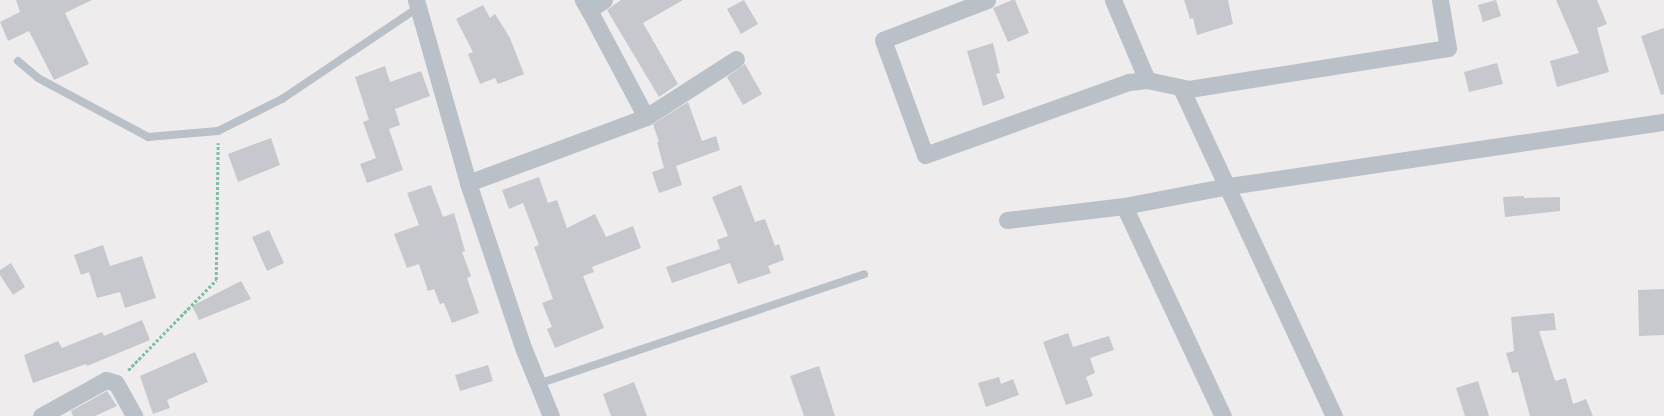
<!DOCTYPE html>
<style>
body{margin:0}
#map{position:relative;width:1664px;height:416px;overflow:hidden;background:#eeecec;font-family:"IBM Plex Sans",sans-serif}
div>[style]{position:absolute}
.building>*{inset:0;background:#c7c8ce}
.path>*{height:2.5px;margin-top:-1.25px;transform-origin:0;background:repeating-linear-gradient(90deg,#7bc1a0 0 3px,transparent 0 5px)}
.lane>*{height:8px;margin:-4px;padding:0 4px;transform-origin:4px;border-radius:4px;background:#b9c0c7}
.street>*{height:17px;margin:-8.5px;padding:0 8.5px;transform-origin:8.5px;border-radius:8.5px;background:#b9c0c7}
span{translate:-50% -50%;white-space:nowrap;text-align:center;line-height:1.15;-webkit-text-stroke:3.5px #fff;paint-order:stroke}
</style>
<div id="map">
<div class="building">
<div style="clip-path:polygon(16px 0,92px 0,65px 13px,89px 64px,54px 80px,29px 31px,8px 41px,0 22px,20px 12px)"></div>
<div style="clip-path:polygon(621px 0,683px 0,643px 23px,678px 84px,659px 97px,607px 10px)"></div>
<div style="clip-path:polygon(744px 0,758px 24px,741px 34px,727px 9px)"></div>
<div style="clip-path:polygon(1012px 0,1015px 0,1029px 33px,1008px 42px,993px 8px)"></div>
<div style="clip-path:polygon(1184px 0,1228px 0,1233px 24px,1197px 35px,1193px 18px,1190px 19px)"></div>
<div style="clip-path:polygon(1496px 0,1501px 16px,1483px 22px,1478px 5px)"></div>
<div style="clip-path:polygon(1556px 0,1597px 0,1607px 24px,1597px 28px,1609px 72px,1557px 87px,1550px 61px,1579px 53px)"></div>
<div style="clip-path:polygon(483px 5px,490px 18px,495px 14px,510px 38px,524px 74px,498px 84px,495px 78px,480px 84px,468px 54px,473px 52px,456px 19px)"></div>
<div style="clip-path:polygon(1664px 28px,1664px 94px,1661px 95px,1641px 36px)"></div>
<div style="clip-path:polygon(993px 43px,1000px 73px,996px 74px,1005px 98px,983px 106px,967px 51px)"></div>
<div style="clip-path:polygon(1497px 63px,1503px 84px,1469px 92px,1464px 72px)"></div>
<div style="clip-path:polygon(745px 64px,762px 94px,743px 105px,727px 77px)"></div>
<div style="clip-path:polygon(385px 66px,390px 82px,421px 71px,430px 96px,395px 109px,400px 125px,389px 129px,403px 170px,367px 183px,360px 164px,376px 158px,363px 122px,369px 120px,355px 77px)"></div>
<div style="clip-path:polygon(688px 102px,702px 141px,716px 136px,720px 150px,676px 166px,682px 185px,659px 193px,652px 172px,664px 168px,657px 142px,659px 142px,653px 124px)"></div>
<div style="clip-path:polygon(271px 138px,280px 165px,238px 182px,228px 154px)"></div>
<div style="clip-path:polygon(539px 177px,548px 203px,557px 200px,567px 228px,595px 214px,606px 237px,633px 226px,641px 248px,592px 267px,594px 272px,583px 276px,604px 328px,555px 348px,547px 329px,552px 327px,542px 303px,553px 299px,534px 247px,539px 245px,523px 203px,509px 209px,502px 190px)"></div>
<div style="clip-path:polygon(431px 185px,443px 217px,454px 213px,465px 251px,462px 252px,471px 276px,467px 278px,479px 313px,452px 323px,444px 303px,440px 304px,434px 289px,428px 291px,419px 264px,407px 268px,394px 234px,419px 225px,407px 193px)"></div>
<div style="clip-path:polygon(741px 185px,755px 222px,765px 219px,775px 246px,779px 244px,784px 260px,768px 266px,771px 273px,738px 284px,730px 263px,672px 283px,666px 267px,720px 249px,717px 240px,728px 236px,712px 197px)"></div>
<div style="clip-path:polygon(1524px 196px,1524px 198px,1560px 197px,1560px 211px,1505px 217px,1503px 197px)"></div>
<div style="clip-path:polygon(269px 230px,284px 263px,267px 271px,252px 237px)"></div>
<div style="clip-path:polygon(103px 245px,110px 266px,142px 256px,156px 298px,125px 308px,120px 292px,97px 298px,89px 272px,81px 275px,74px 255px)"></div>
<div style="clip-path:polygon(11px 263px,25px 287px,13px 295px,0 275px,0 270px)"></div>
<div style="clip-path:polygon(241px 281px,251px 299px,199px 320px,192px 306px)"></div>
<div style="clip-path:polygon(1664px 289px,1664px 335px,1639px 336px,1638px 290px)"></div>
<div style="clip-path:polygon(1554px 313px,1556px 330px,1539px 331px,1555px 381px,1566px 378px,1573px 404px,1586px 399px,1593px 416px,1530px 416px,1518px 372px,1512px 373px,1506px 353px,1514px 351px,1511px 317px)"></div>
<div style="clip-path:polygon(142px 320px,150px 340px,87px 366px,86px 364px,33px 383px,24px 355px,58px 341px,62px 348px,102px 332px,104px 336px)"></div>
<div style="clip-path:polygon(1068px 333px,1073px 347px,1109px 336px,1114px 350px,1090px 358px,1095px 373px,1086px 377px,1093px 396px,1066px 405px,1043px 342px)"></div>
<div style="clip-path:polygon(195px 352px,208px 382px,167px 400px,170px 408px,153px 414px,140px 376px)"></div>
<div style="clip-path:polygon(488px 365px,493px 381px,460px 391px,455px 375px)"></div>
<div style="clip-path:polygon(819px 366px,835px 416px,804px 416px,790px 376px)"></div>
<div style="clip-path:polygon(999px 377px,1001px 384px,1013px 379px,1019px 395px,986px 407px,978px 383px)"></div>
<div style="clip-path:polygon(1478px 381px,1489px 416px,1465px 416px,1456px 388px)"></div>
<div style="clip-path:polygon(634px 382px,647px 416px,611px 416px,603px 394px)"></div>
<div style="clip-path:polygon(107px 391px,117px 406px,95px 416px,73px 416px,71px 411px)"></div>
</div>
<div class="path">
<div style="left:128px;top:370px;width:126px;rotate:-45.6deg"></div>
<div style="left:216px;top:280px;width:137px;rotate:-89.2deg"></div>
</div>
<div class="lane">
<div style="left:18px;top:61px;width:26px;rotate:40deg"></div>
<div style="left:38px;top:78px;width:125px;rotate:28.2deg"></div>
<div style="left:148px;top:137px;width:70px;rotate:-4.9deg"></div>
<div style="left:218px;top:131px;width:72px;rotate:-26.6deg"></div>
<div style="left:282px;top:99px;width:165px;rotate:-33.9deg"></div>
<div style="left:538px;top:384px;width:344px;rotate:-18.6deg"></div>
</div>
<div class="street">
<div style="left:416px;top:0;width:190px;rotate:74.1deg"></div>
<div style="left:468px;top:183px;width:176px;rotate:71.5deg"></div>
<div style="left:524px;top:350px;width:71px;rotate:67.8deg"></div>
<div style="left:583px;top:0;width:12px;rotate:59deg"></div>
<div style="left:589px;top:10px;width:18px;rotate:-34deg"></div>
<div style="left:987px;top:0;width:111px;rotate:159deg"></div>
<div style="left:883px;top:40px;width:122px;rotate:69.9deg"></div>
<div style="left:925px;top:155px;width:217px;rotate:-19.7deg"></div>
<div style="left:1129px;top:82px;width:18px;rotate:-6deg"></div>
<div style="left:1147px;top:80px;width:43px;rotate:12.1deg"></div>
<div style="left:1189px;top:89px;width:262px;rotate:-9deg"></div>
<div style="left:1448px;top:48px;width:49px;rotate:-99.5deg"></div>
<div style="left:1113px;top:0;width:87px;rotate:67deg"></div>
<div style="left:589px;top:10px;width:121px;rotate:62deg"></div>
<div style="left:1181px;top:88px;width:362px;rotate:65deg"></div>
<div style="left:468px;top:183px;width:190px;rotate:-20.3deg"></div>
<div style="left:646px;top:117px;width:107px;rotate:-32.8deg"></div>
<div style="left:1124px;top:206px;width:232px;rotate:64.8deg"></div>
<div style="left:1007px;top:220px;width:118px;rotate:-6.8deg"></div>
<div style="left:1124px;top:206px;width:107px;rotate:-10.8deg"></div>
<div style="left:1229px;top:186px;width:440px;rotate:-8.4deg"></div>
<div style="left:41px;top:416px;width:74px;rotate:-29deg"></div>
<div style="left:106px;top:380px;width:10px;rotate:17deg"></div>
<div style="left:116px;top:383px;width:38px;rotate:61deg"></div>
</div>
</div>
